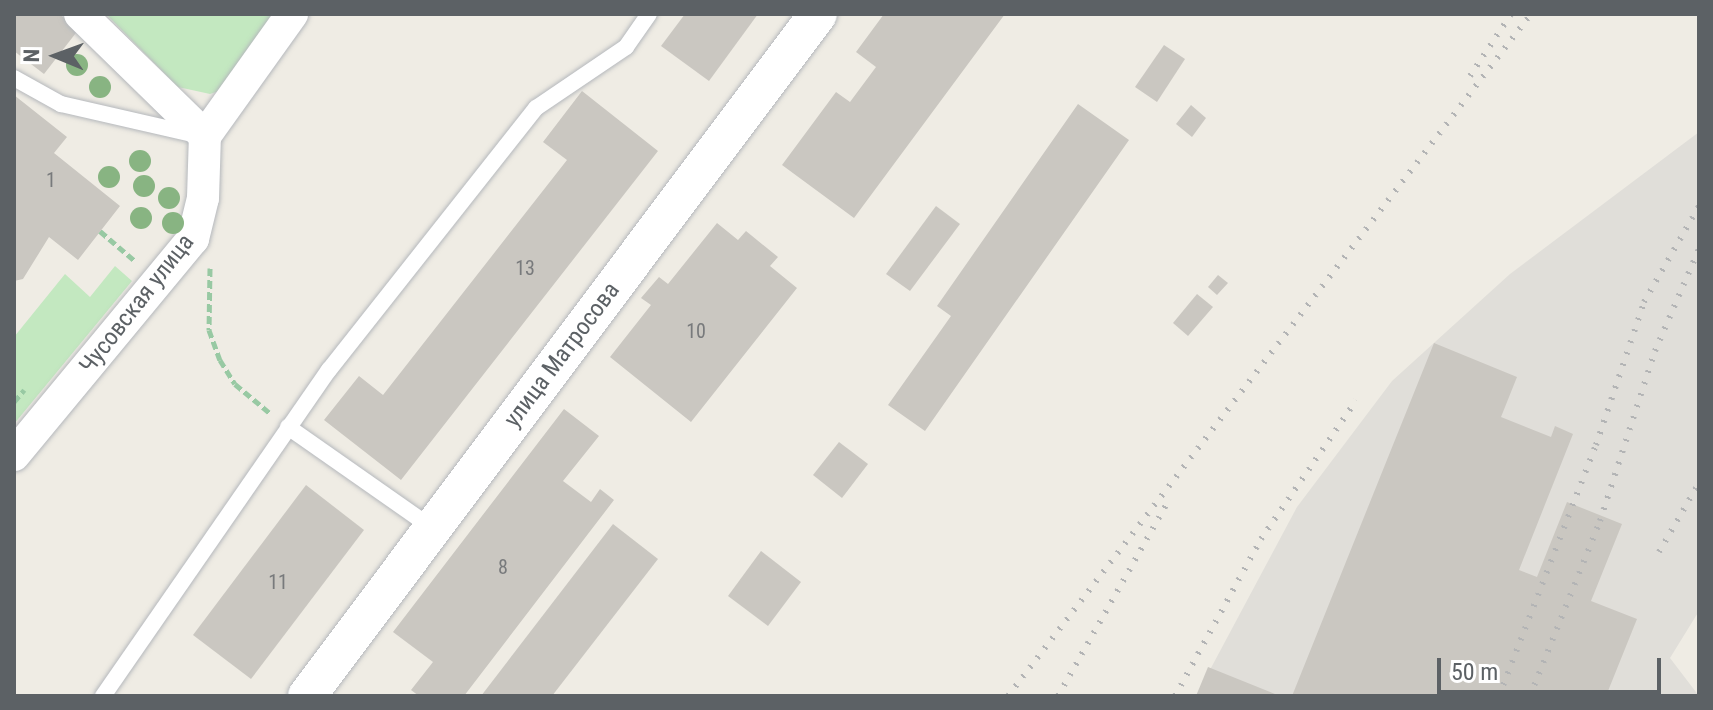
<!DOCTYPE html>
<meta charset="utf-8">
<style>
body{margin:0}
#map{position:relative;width:1713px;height:710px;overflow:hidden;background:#efece4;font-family:"Roboto Condensed",sans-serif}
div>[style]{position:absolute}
.industrial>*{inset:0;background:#e0ded9}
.green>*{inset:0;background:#c3e8c0}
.building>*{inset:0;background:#cac7c1}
.path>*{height:5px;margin-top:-2.5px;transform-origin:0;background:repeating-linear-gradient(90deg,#98c9a3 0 8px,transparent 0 12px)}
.roads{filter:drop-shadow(0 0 2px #b5b8bc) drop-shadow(0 0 2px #b5b8bc)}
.service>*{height:16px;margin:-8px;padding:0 8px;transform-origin:8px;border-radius:8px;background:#fff}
.minor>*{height:32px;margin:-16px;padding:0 16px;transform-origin:16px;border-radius:16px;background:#fff}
.tertiary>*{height:38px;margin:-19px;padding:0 19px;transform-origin:19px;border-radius:19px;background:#fff}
.rail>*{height:6px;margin-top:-3px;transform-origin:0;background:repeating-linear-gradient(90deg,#b3b4b5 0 2px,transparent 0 12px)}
.trees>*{width:22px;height:22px;margin:-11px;border-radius:50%;background:#88b482}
span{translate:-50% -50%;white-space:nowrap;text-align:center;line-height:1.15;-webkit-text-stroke:6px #fff;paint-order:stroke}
.number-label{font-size:20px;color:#787a7c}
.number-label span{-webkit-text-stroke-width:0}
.street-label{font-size:24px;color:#5c6165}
.frame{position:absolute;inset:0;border:16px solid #5c6165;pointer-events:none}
.north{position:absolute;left:16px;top:16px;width:80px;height:80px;-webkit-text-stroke:6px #fff;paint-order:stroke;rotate:271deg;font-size:22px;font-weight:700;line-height:32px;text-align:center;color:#5c6165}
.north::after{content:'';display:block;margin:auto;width:28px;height:36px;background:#5c6165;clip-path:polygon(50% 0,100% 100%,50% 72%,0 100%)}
.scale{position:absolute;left:1437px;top:658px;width:224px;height:36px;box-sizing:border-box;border:4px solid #5c6165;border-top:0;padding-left:10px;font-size:24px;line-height:28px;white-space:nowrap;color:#5c6165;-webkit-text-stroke:6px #fff;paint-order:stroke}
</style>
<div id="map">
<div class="industrial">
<div style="clip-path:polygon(1699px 132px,1699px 611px,1670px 658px,1699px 696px,1196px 696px,1297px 507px,1392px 381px,1510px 274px)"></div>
</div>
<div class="green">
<div style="clip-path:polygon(106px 14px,277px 14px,222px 90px,210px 94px,178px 87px)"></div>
<div style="clip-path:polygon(115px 266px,132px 281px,14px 424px,14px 337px,65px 274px,90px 297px)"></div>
</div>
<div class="building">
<div style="clip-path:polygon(14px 14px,59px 14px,79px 29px,44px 74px,14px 51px)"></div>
<div style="clip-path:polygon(685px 14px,758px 14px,709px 81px,661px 46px)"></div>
<div style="clip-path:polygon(884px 14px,1005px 14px,854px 218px,782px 165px,836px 92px,850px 102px,876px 67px,856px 52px)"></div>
<div style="clip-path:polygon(1164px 45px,1185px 59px,1157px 102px,1135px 87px)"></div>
<div style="clip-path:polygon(582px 91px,658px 151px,401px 480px,324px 420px,359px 376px,383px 395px,567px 160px,543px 142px)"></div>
<div style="clip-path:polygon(14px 95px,67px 137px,54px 153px,120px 206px,78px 260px,49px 237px,23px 279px,14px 281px)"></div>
<div style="clip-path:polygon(1078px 104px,1129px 140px,925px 431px,888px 405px,951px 316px,937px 306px)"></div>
<div style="clip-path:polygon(1191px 105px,1206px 118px,1192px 137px,1176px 124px)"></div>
<div style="clip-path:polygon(936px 206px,960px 224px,910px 291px,886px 274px)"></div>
<div style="clip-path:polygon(717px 223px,738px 240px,746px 231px,778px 257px,770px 266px,797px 288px,691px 422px,610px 357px,651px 305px,641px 298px,659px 277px,668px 284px)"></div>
<div style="clip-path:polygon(1218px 275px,1228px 283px,1217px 295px,1208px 287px)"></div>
<div style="clip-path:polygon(1197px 294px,1213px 307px,1188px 336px,1173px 323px)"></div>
<div style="clip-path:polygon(1434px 343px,1517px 377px,1501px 417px,1551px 437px,1555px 426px,1573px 434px,1519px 570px,1537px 577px,1567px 502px,1622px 524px,1591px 601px,1637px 619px,1606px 696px,1292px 696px)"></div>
<div style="clip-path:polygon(564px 409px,599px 436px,563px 481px,591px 502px,600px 489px,614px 500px,464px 696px,419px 696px,411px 690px,433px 662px,393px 632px)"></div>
<div style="clip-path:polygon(839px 442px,868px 464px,842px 498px,813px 475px)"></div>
<div style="clip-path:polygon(306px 485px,364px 530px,251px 679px,193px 635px)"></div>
<div style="clip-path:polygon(613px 524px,658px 559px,552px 696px,481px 696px)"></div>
<div style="clip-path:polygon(761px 551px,801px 582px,768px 626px,728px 596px)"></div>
<div style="clip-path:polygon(1208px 667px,1280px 696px,1196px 696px)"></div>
</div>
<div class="path">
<div style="left:100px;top:231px;width:46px;rotate:40.6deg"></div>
<div style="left:210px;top:268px;width:62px;rotate:90.9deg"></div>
<div style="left:209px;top:330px;width:32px;rotate:70deg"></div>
<div style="left:220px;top:360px;width:28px;rotate:58deg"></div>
<div style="left:235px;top:384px;width:47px;rotate:39.8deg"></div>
<div style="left:14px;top:402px;width:16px;rotate:-50deg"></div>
</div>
<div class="roads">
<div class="service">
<div style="left:14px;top:78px;width:54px;rotate:29deg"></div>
<div style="left:61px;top:104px;width:139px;rotate:12.9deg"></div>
<div style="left:288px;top:427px;width:176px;rotate:35deg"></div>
<div style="left:103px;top:696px;width:397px;rotate:-55.3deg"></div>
<div style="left:329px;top:370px;width:334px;rotate:-51.7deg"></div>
<div style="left:536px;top:108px;width:109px;rotate:-34.1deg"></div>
<div style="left:626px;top:47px;width:40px;rotate:-55.1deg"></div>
</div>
<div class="minor">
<div style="left:80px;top:14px;width:175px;rotate:44.3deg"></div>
<div style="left:14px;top:455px;width:281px;rotate:-50.4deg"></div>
<div style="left:193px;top:239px;width:42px;rotate:-76.3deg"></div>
<div style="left:203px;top:198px;width:62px;rotate:-88.2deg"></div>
<div style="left:205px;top:136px;width:150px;rotate:-54.5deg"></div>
</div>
<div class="tertiary">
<div style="left:307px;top:696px;width:852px;rotate:-53.16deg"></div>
</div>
</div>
<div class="rail">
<div style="left:1470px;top:76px;width:74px;rotate:-56.5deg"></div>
<div style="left:1659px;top:552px;width:80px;rotate:-59.9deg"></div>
<div style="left:1008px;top:696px;width:859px;rotate:-52.52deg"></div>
<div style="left:1058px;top:696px;width:219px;rotate:-60.5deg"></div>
<div style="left:1175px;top:696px;width:179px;rotate:-61.3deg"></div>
<div style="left:1261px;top:539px;width:168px;rotate:-55.5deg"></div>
<div style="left:1499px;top:696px;width:269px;rotate:-68.9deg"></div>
<div style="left:1596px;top:445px;width:151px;rotate:-71.4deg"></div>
<div style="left:1644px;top:302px;width:111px;rotate:-60.2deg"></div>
<div style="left:1530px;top:696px;width:188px;rotate:-68.2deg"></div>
<div style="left:1600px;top:521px;width:179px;rotate:-72.1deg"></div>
<div style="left:1655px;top:351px;width:111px;rotate:-66.7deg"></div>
</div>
<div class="trees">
<div style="left:77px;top:65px"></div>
<div style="left:100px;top:87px"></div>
<div style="left:140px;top:161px"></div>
<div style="left:109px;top:177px"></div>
<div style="left:144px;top:186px"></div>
<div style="left:169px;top:198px"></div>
<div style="left:141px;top:218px"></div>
<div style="left:173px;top:223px"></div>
</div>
<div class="number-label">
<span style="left:51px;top:180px">1</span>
<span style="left:525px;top:268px">13</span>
<span style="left:696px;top:331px">10</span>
<span style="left:503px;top:567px">8</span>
<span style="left:278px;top:582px">11</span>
</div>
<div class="street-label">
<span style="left:137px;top:304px;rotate:-52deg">Чусовская улица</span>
<span style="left:562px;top:355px;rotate:-53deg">улица Матросова</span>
</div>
<div class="frame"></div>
<div class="north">N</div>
<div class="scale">50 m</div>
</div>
